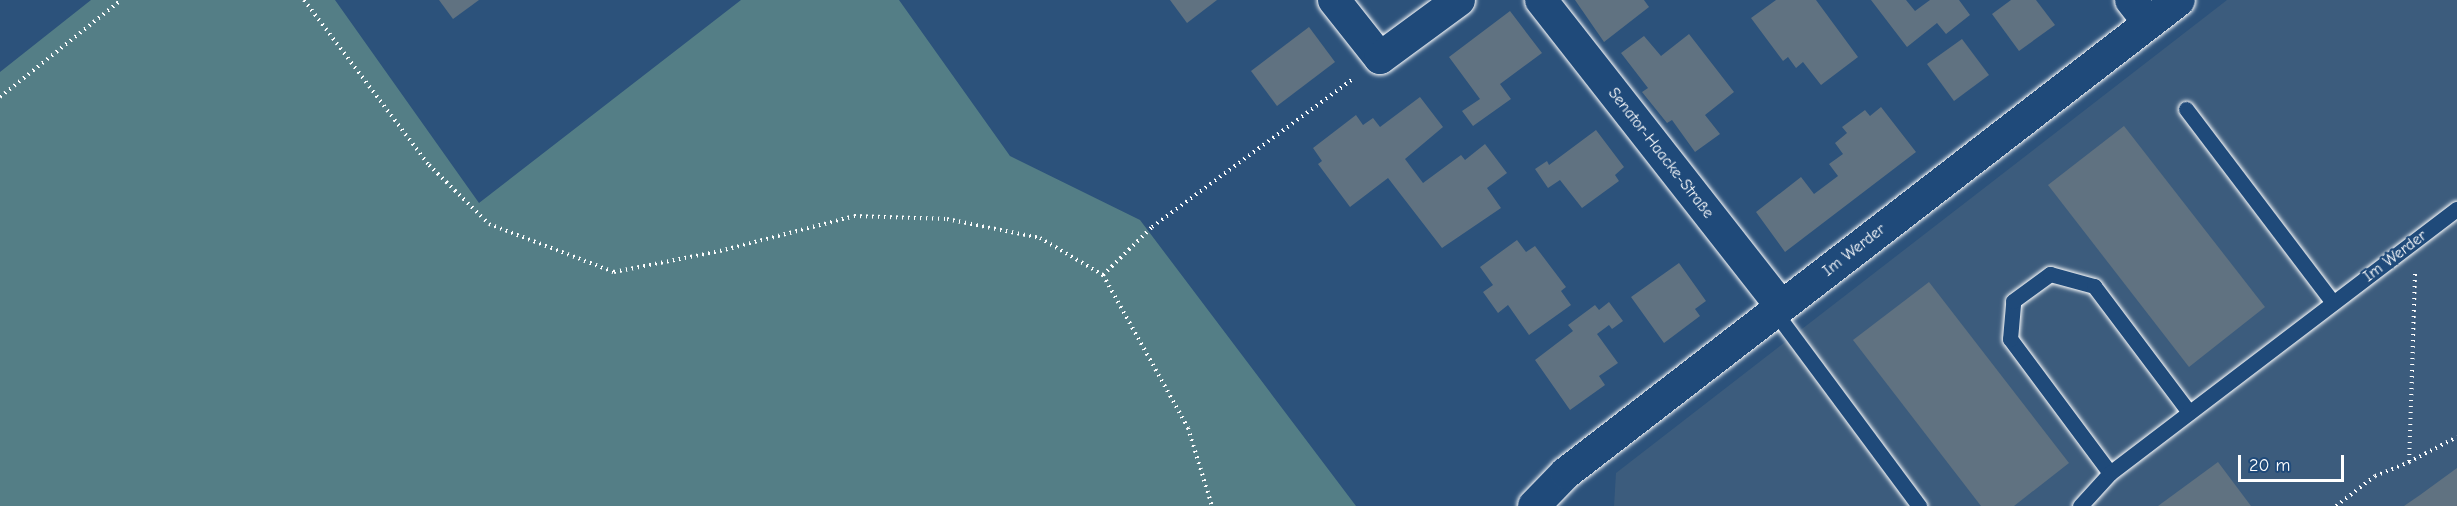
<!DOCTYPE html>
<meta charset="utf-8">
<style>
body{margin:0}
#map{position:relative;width:2457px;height:506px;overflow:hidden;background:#2c527b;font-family:"Comic Neue",sans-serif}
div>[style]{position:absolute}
.built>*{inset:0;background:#3c5c7d}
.green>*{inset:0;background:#547e86}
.building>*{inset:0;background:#607281}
.path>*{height:4px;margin-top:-2px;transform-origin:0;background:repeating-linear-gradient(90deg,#fff 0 1.5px,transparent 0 6px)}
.roads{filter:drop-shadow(0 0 2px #fff) drop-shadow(0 0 2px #fff)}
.service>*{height:15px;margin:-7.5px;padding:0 7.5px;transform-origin:7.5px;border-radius:7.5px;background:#1f4a7a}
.minor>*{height:32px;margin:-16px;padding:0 16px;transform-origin:16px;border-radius:16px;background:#1f4a7a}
span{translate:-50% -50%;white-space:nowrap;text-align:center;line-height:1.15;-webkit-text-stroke:4.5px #1f4a7a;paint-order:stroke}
.street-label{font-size:16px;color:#fff}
.scale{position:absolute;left:2238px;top:455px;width:106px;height:27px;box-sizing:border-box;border:3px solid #fff;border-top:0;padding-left:8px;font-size:18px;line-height:21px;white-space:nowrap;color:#fff;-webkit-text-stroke:4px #1f4a7a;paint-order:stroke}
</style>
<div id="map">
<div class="built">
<div style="clip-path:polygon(2227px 0,2457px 0,2457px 506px,1614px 506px,1616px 473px)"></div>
</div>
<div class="green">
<div style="clip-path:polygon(91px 0,335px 0,479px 203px,741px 0,899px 0,1010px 156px,1140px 220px,1356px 506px,0 506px,0 72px)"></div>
</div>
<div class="building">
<div style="clip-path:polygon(439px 0,479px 0,453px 19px)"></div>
<div style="clip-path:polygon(1170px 0,1217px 0,1187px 23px)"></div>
<div style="clip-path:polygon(1575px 0,1644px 0,1649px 7px,1604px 42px)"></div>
<div style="clip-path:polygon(1776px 0,1816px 0,1858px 57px,1821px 85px,1803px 62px,1796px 68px,1788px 57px,1783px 61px,1751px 18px)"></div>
<div style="clip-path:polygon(1871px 0,1906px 0,1915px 11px,1930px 0,1959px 0,1970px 15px,1946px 34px,1937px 23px,1907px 47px)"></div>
<div style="clip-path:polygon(2011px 0,2036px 0,2055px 25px,2019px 51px,1992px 14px)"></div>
<div style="clip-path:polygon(1510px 11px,1542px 53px,1500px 84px,1511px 99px,1473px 126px,1462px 111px,1480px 99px,1449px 57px)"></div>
<div style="clip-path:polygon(1309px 27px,1335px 62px,1277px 106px,1251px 71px)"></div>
<div style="clip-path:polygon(1689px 34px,1734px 92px,1705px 115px,1720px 134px,1695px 152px,1672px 120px,1667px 123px,1642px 92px,1648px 88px,1621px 53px,1644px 36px,1661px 56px)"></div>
<div style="clip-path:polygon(1962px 39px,1989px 75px,1954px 101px,1927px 64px)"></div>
<div style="clip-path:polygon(1420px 97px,1443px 127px,1405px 159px,1423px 183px,1461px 155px,1465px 160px,1485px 144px,1507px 173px,1487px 188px,1501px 208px,1442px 248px,1388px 178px,1350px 207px,1318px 164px,1322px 161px,1313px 148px,1356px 115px,1363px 125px,1373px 118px,1380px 127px)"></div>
<div style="clip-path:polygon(1881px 107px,1916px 152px,1785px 252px,1756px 212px,1801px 177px,1814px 194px,1838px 176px,1829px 164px,1843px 154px,1835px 143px,1847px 133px,1842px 127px,1865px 110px,1870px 116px)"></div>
<div style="clip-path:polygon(2124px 126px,2265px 307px,2189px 367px,2048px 185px)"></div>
<div style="clip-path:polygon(1596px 130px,1624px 167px,1615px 175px,1619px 181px,1582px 208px,1560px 180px,1548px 188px,1535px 169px,1547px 161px,1549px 165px)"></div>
<div style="clip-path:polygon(1517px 240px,1526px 252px,1535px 246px,1566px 287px,1561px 291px,1571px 305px,1529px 335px,1508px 305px,1498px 313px,1483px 292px,1493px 285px,1480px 267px)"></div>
<div style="clip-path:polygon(1679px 263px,1706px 301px,1695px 309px,1700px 316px,1664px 343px,1631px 297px)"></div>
<div style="clip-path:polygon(1929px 282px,2069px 463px,2014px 506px,1981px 506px,1853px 340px)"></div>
<div style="clip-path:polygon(1609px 302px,1623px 321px,1612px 329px,1609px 325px,1597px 334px,1618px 363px,1599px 376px,1605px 385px,1570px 410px,1535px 360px,1573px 331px,1568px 325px,1595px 305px,1599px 310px)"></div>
<div style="clip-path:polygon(2218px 462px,2251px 506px,2158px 506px)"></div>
<div style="clip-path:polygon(2457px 468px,2457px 506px,2404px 506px,2420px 495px)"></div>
</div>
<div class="path">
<div style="left:304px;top:0;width:207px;rotate:52.9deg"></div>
<div style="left:429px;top:165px;width:84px;rotate:44.5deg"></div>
<div style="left:489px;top:224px;width:134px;rotate:21deg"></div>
<div style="left:614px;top:272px;width:108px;rotate:-11.2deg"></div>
<div style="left:720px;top:251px;width:138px;rotate:-14.6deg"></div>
<div style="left:854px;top:216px;width:93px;rotate:1.8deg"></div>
<div style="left:947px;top:219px;width:95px;rotate:11.5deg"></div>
<div style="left:1040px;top:238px;width:73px;rotate:30.4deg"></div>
<div style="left:1103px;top:275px;width:175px;rotate:60.9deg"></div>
<div style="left:1188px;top:428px;width:82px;rotate:72.9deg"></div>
<div style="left:0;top:97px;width:155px;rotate:-38.7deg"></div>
<div style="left:2415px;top:274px;width:188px;rotate:91.8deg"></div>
<div style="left:2409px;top:462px;width:54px;rotate:-27.5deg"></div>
<div style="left:1103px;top:275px;width:69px;rotate:-44.4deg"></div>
<div style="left:1152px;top:227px;width:251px;rotate:-36.4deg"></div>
<div style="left:2336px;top:506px;width:49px;rotate:-37.6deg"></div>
<div style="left:2375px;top:476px;width:37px;rotate:-22deg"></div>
</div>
<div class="roads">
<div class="service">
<div style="left:2186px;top:109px;width:243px;rotate:52.8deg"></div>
<div style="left:1775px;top:312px;width:242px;rotate:53.4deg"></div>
<div style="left:2110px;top:473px;width:167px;rotate:-126.7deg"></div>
<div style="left:2010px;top:339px;width:38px;rotate:-85deg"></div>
<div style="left:2013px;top:301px;width:46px;rotate:-36.1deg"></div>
<div style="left:2050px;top:274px;width:46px;rotate:15.3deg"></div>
<div style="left:2094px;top:286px;width:158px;rotate:53deg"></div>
<div style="left:2080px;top:506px;width:45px;rotate:-47.7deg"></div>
<div style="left:2110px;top:473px;width:436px;rotate:-37.3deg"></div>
</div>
<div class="minor">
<div style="left:1334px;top:0;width:74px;rotate:51.6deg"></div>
<div style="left:1380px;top:58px;width:98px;rotate:-36.3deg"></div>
<div style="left:1541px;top:0;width:389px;rotate:51.9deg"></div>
<div style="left:2131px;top:0;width:29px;rotate:52deg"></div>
<div style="left:1534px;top:506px;width:46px;rotate:-45.9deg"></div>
<div style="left:1566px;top:473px;width:774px;rotate:-37.65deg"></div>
</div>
</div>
<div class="street-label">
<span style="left:1661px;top:153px;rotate:52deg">Senator-Haacke-Straße</span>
<span style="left:1854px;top:250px;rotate:-38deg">Im Werder</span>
<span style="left:2395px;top:256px;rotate:-37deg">Im Werder</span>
</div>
<div class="scale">20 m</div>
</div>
